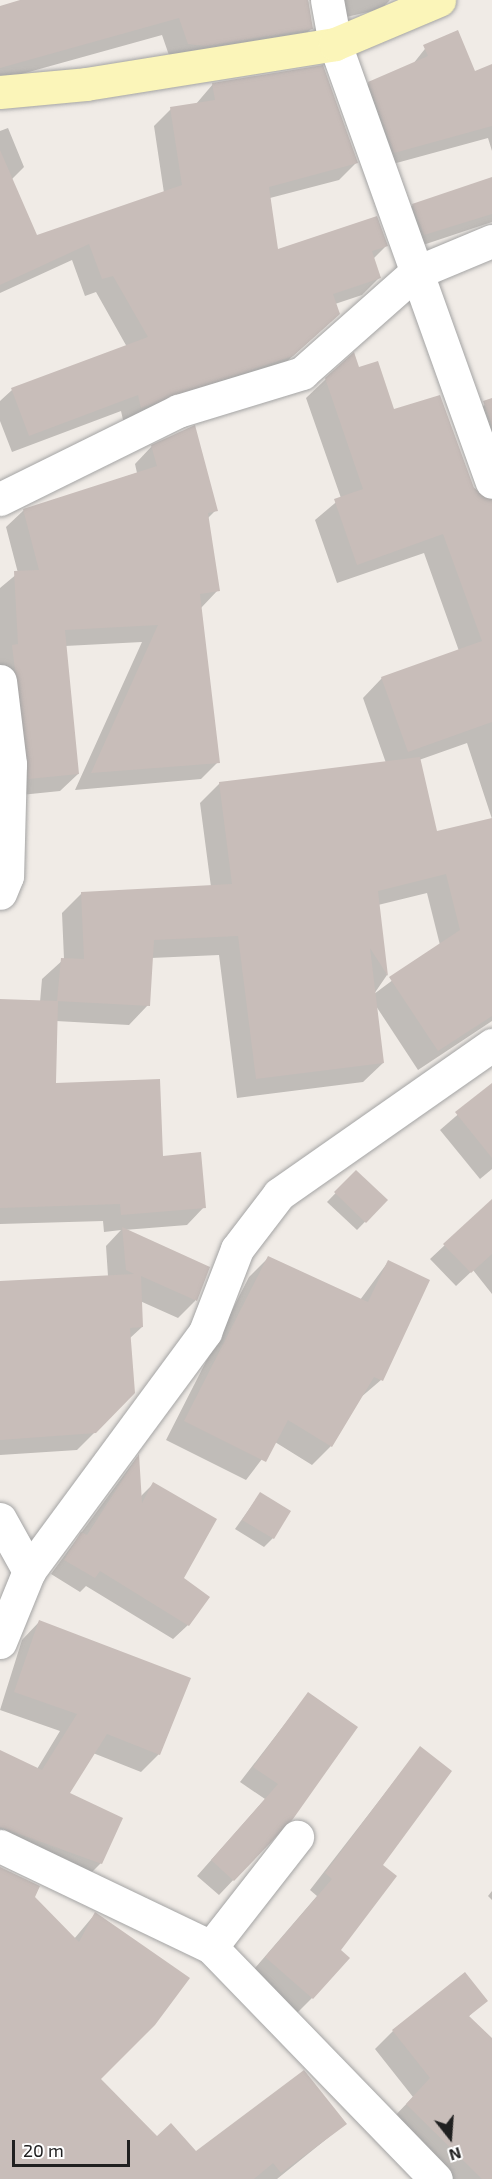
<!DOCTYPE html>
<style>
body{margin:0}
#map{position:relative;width:492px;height:2179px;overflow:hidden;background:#f0ebe6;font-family:"Exo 2",sans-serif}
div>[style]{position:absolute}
.shadow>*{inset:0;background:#0003}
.building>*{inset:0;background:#c8bdb9}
.roads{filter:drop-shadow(0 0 2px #a4a4a4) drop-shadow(0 0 2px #a4a4a4)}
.street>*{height:33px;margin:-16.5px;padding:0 16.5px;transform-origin:16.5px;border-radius:16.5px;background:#fff}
.secondary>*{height:33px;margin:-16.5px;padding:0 16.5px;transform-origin:16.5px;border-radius:16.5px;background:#fbf5b9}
span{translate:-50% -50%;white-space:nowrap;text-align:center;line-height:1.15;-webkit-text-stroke:5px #fff;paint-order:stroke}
.north{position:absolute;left:420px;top:2107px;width:60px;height:60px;-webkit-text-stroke:4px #fff;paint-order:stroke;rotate:163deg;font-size:16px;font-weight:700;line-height:24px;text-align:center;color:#202020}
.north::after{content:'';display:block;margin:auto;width:21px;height:27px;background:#202020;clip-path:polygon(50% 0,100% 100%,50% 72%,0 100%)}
.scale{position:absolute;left:12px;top:2140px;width:118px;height:27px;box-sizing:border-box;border:3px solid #202020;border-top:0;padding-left:8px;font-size:18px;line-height:21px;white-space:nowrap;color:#202020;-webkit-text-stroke:4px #fff;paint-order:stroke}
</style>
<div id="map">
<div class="shadow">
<div style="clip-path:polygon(26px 0,308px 0,312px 28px,294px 46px,171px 61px,162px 35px,0 80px,0 7px)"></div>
<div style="clip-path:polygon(309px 0,390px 0,381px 9px,329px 21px,324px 5px)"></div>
<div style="clip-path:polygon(428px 45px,474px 73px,492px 66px,492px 151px,488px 138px,378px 168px,354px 99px,369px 83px,413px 64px)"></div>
<div style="clip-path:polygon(213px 84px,356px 163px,339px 180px,270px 198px,277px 251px,386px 246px,373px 259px,379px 278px,362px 295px,335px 304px,339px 314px,274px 373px,124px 424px,121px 411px,12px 452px,0 421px,0 401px,12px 390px,127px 347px,96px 292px,85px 296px,72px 260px,0 293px,0 131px,8px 128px,24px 167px,11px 180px,36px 237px,164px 193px,154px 126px,171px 109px,196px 104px)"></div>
<div style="clip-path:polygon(492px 178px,492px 222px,408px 250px,397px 220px,413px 205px)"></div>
<div style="clip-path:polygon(evenodd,358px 369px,393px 411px,491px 504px,464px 421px,492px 399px,492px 819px,467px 743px,419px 760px,436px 833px,492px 819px,492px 1021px,418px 1070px,376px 1006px,383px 1063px,363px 1082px,237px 1098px,219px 955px,151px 958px,148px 1005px,129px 1025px,56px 1021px,54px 1085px,162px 1157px,204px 1207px,187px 1225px,124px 1230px,208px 1267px,195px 1301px,178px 1318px,140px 1301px,142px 1327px,129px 1339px,95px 1432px,77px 1450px,0 1455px,0 1282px,108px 1276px,106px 1246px,121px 1230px,104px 1232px,103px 1221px,0 1224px,0 1001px,40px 1002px,42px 979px,64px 959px,62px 913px,82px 893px,211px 887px,200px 803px,220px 783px,386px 763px,363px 698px,382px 678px,459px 651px,424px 553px,337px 583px,315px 520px,341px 498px,306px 398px,326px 379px,358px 369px,427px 893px,440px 945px,374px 994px,387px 975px,378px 905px,427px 893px)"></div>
<div style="clip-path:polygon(152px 446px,216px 510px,208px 518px,218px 590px,201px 608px,218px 762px,201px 779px,75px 790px,142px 642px,65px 646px,78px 774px,60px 791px,11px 796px,0 702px,0 588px,18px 573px,6px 527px,24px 510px,137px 473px,135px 464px)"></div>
<div style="clip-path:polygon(492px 1085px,492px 1169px,480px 1179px,440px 1130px)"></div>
<div style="clip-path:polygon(356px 1172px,385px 1201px,357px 1230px,327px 1202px)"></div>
<div style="clip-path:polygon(492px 1201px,492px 1294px,473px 1270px,456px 1286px,430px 1259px)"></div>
<div style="clip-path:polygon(268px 1258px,360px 1300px,388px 1262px,428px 1280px,381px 1380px,360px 1398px,331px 1446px,312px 1465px,275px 1442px,246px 1480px,166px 1440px,249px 1277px)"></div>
<div style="clip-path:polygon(137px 1457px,140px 1497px,153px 1484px,182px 1578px,188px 1625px,173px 1639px,86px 1586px,80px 1592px,51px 1574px)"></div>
<div style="clip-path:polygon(260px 1494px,273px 1538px,264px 1547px,235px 1529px)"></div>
<div style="clip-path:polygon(39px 1622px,159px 1754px,141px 1772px,93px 1753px,68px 1794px,101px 1863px,83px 1881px,0 1851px,0 1752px,37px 1769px,60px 1731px,0 1710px,22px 1640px)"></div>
<div style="clip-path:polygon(308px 1694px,292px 1818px,219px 1895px,197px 1876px,265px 1799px,240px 1782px)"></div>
<div style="clip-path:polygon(420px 1748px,381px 1865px,339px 1951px,312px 1998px,296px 2014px,250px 1974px,317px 1896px,310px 1890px)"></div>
<div style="clip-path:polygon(0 1868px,74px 1939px,95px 1914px,99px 2079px,157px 2138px,195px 2153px,345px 2124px,277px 2179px,0 2179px)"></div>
<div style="clip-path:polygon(492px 1891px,492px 1900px,488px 1896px)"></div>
<div style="clip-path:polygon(479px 2006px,468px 2017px,492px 2040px,492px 2179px,447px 2179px,389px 2122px,413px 2097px,375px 2049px,393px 2031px)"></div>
</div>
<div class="building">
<div style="clip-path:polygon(20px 0,308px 0,313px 29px,206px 46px,188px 44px,179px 18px,0 68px,0 6px)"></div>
<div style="clip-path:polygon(458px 30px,475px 71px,492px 64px,492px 126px,394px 153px,368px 82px,428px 56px,423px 45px)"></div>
<div style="clip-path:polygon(323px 65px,358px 163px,269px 187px,278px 249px,377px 216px,388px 246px,372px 251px,381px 278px,333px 294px,340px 314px,293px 356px,141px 408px,138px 395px,29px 436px,11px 388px,148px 337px,113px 276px,102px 279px,89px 244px,0 285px,0 150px,37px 235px,182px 185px,170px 107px,215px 100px,212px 83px)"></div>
<div style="clip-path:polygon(492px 177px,492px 214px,424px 235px,412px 204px)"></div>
<div style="clip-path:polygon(354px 352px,359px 367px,378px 361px,394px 409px,440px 395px,474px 488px,492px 500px,492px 722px,408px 752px,381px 677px,482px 641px,443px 534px,357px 565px,334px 499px,363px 489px,325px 378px)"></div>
<div style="clip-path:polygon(492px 398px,492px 426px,483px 401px)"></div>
<div style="clip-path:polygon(195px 425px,218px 511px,208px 513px,220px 591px,200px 594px,220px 763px,91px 773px,158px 625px,65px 630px,79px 774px,28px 779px,12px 645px,18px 644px,14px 571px,39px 570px,23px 509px,157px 466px,151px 445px)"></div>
<div style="clip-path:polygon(420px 757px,437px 831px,492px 818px,492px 1016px,438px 1051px,389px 977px,460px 930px,446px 874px,378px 891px,388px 976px,370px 948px,384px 1063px,256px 1079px,238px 936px,154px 940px,150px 1006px,57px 1001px,61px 958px,84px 959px,81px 892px,232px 884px,219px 782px)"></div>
<div style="clip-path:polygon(0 999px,58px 1001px,56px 1083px,160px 1079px,163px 1156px,201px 1152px,206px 1208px,121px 1215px,120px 1204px,0 1208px)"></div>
<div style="clip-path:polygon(492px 1083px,492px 1158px,455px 1112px)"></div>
<div style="clip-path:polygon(356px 1170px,388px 1200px,366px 1223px,334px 1192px)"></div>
<div style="clip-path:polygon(492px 1199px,492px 1254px,471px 1273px,443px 1244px)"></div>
<div style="clip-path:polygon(122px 1227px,210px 1267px,197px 1301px,141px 1276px,143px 1327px,130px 1328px,135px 1393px,96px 1433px,0 1440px,0 1281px,134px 1274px,126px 1270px)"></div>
<div style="clip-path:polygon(268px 1256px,368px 1302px,388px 1260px,430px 1280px,383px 1381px,374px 1377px,332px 1447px,288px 1420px,266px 1462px,184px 1421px)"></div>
<div style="clip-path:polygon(139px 1454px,142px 1503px,153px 1482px,217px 1519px,184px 1578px,210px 1597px,189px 1626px,100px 1571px,95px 1578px,64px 1560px,81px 1532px,87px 1535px)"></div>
<div style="clip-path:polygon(260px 1492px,291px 1511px,274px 1539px,242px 1520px)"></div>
<div style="clip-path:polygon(39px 1620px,191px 1678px,160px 1755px,107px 1734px,70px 1793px,123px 1818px,102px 1864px,0 1827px,0 1750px,42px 1770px,77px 1714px,14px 1692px)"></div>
<div style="clip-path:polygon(308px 1692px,358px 1727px,293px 1819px,234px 1881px,211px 1860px,278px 1784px,253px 1767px)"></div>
<div style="clip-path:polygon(420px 1746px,452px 1771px,383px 1865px,397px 1876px,341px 1950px,350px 1958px,313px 1999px,265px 1957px,332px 1879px,325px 1873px)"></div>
<div style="clip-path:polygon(0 1867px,40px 1886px,35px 1897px,79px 1942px,95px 1912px,190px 1978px,155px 2025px,101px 2079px,157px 2136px,171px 2123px,196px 2151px,304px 2070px,347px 2124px,281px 2173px,273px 2163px,254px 2179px,0 2179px)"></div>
<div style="clip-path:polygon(465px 1972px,488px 2001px,469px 2016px,492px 2038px,492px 2179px,482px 2179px,406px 2104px,430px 2078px,392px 2030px)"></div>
</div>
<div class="roads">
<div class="street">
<div style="left:327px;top:0;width:45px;rotate:79.7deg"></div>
<div style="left:335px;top:44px;width:465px;rotate:70.3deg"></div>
<div style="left:0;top:499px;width:199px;rotate:-26.3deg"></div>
<div style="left:178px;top:411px;width:130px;rotate:-17deg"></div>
<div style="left:302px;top:373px;width:151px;rotate:-41.5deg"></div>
<div style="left:415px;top:273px;width:83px;rotate:-22.6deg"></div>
<div style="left:0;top:681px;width:84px;rotate:83.1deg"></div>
<div style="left:10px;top:764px;width:112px;rotate:91.5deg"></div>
<div style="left:7px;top:876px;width:18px;rotate:112deg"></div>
<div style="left:0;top:1519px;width:60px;rotate:60.9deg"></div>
<div style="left:0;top:1642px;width:77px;rotate:-67.8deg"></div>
<div style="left:29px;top:1571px;width:297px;rotate:-53.6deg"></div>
<div style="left:205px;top:1332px;width:89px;rotate:-68.9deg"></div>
<div style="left:237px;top:1249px;width:69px;rotate:-52.6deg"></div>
<div style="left:279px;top:1194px;width:260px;rotate:-35deg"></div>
<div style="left:0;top:1846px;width:234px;rotate:25.6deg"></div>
<div style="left:211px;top:1947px;width:323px;rotate:45.9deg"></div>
<div style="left:211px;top:1947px;width:140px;rotate:-52deg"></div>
</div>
<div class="secondary">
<div style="left:0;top:92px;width:86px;rotate:-5.3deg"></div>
<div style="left:86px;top:84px;width:252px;rotate:-9.1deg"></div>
<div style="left:335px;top:44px;width:113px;rotate:-22.9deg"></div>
</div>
</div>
<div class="north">N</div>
<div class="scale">20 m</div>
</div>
